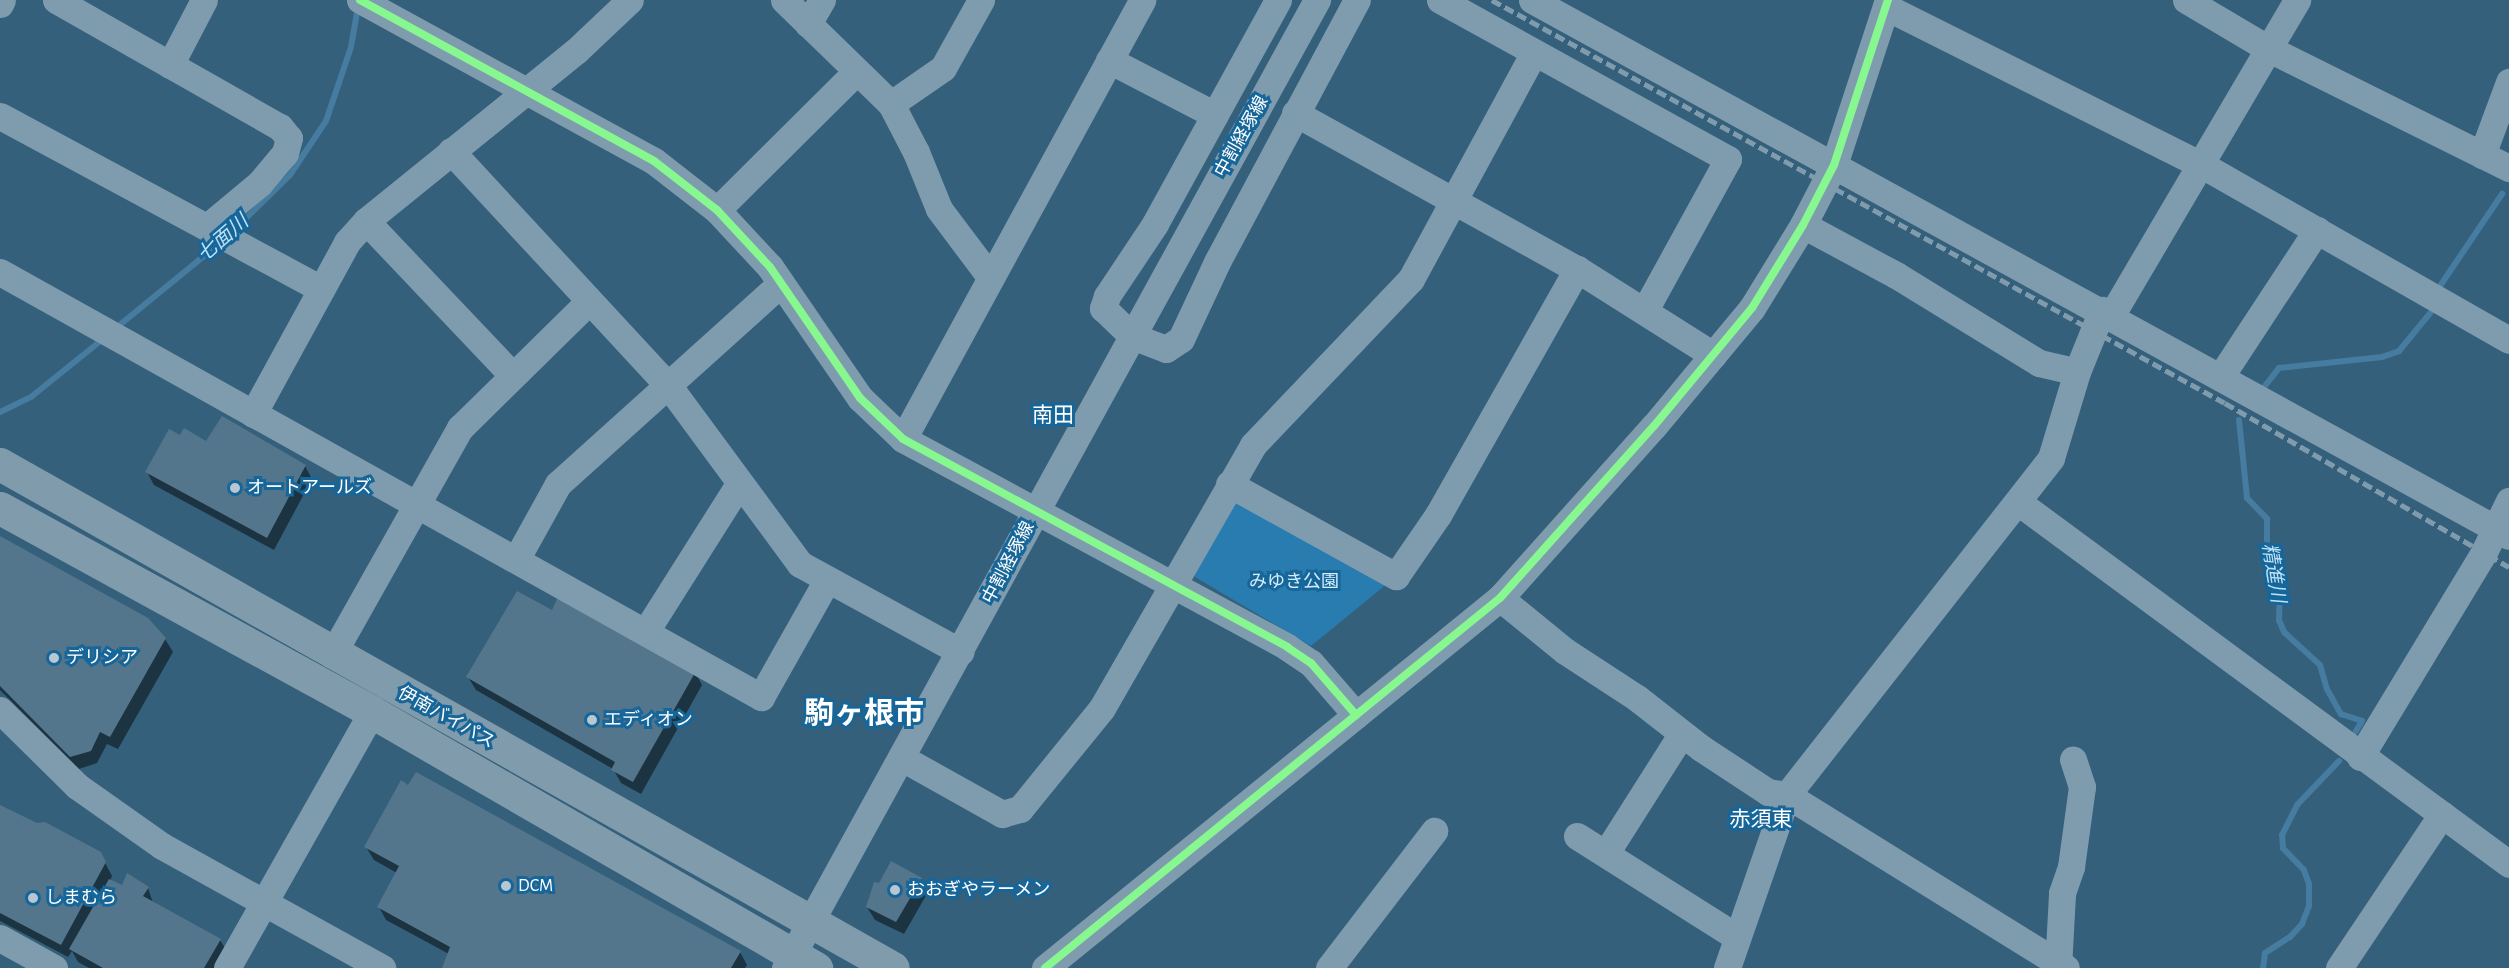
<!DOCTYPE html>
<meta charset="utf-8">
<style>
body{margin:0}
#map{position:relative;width:2509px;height:968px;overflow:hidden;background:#35607c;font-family:"Alegreya Sans","Noto Sans JP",sans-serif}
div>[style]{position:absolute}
.green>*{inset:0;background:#287caf}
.shadow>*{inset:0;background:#0007}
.stream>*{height:6px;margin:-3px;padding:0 3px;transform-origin:3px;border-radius:3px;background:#467c9f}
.building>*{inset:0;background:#54768c}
.minor>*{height:27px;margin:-13.5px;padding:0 13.5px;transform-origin:13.5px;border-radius:13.5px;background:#7f9cae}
.highway>*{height:33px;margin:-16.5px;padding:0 16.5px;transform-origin:16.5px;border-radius:16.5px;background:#7f9bac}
.rail>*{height:4.5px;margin-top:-2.25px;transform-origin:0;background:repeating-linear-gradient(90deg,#7f9bac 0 10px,transparent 0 14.5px)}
.cycleway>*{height:8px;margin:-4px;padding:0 4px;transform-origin:4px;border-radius:4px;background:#87f88f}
.dots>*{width:16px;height:16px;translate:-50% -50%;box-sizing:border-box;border:3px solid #17669a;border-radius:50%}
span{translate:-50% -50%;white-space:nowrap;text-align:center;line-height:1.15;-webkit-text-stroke:6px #17669a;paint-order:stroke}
.street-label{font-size:18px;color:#fff}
.poi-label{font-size:18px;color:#fff}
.left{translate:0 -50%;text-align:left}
.park-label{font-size:18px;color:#d3edfc}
.water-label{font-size:20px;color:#bce2f8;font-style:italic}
.quarter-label{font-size:21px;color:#fff}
.town-label{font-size:30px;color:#fff;font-weight:700}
</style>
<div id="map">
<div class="green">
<div style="clip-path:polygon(1239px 498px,1388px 583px,1311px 646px,1195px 577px,1192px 569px,1228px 503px)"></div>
</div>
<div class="shadow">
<div style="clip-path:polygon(181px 437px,305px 466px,312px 479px,274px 550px,154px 485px,147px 472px)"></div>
<div style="clip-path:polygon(0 538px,165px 639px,173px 652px,118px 749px,107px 744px,97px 763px,79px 769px,0 690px)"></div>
<div style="clip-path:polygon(552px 612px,695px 672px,702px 685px,641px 794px,621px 783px,613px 769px,476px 690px,468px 677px)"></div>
<div style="clip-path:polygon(0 807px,100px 853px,112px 876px,110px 881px,122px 887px,148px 888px,153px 903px,220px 940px,228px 953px,218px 968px,89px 968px,78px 962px,72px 951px,68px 957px,0 921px)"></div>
<div style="clip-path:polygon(366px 847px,740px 952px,747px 965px,745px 968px,443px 968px,449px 954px,386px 920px,379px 907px,397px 873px,374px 860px)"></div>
<div style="clip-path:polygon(921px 879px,928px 892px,904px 934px,875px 920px,867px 907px,880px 885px)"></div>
</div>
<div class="stream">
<div style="left:232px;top:232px;width:81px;rotate:-44.5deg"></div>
<div style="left:290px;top:175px;width:65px;rotate:-56.3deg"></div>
<div style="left:326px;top:121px;width:78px;rotate:-71.3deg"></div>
<div style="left:351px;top:47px;width:41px;rotate:-80.1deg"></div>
<div style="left:2438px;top:289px;width:115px;rotate:-56deg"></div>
<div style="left:116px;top:328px;width:134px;rotate:-39.3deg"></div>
<div style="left:2261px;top:391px;width:29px;rotate:-52deg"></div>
<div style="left:2279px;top:368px;width:104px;rotate:-6.1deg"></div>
<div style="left:2382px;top:357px;width:18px;rotate:-19deg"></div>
<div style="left:2399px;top:351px;width:50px;rotate:-50.6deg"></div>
<div style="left:0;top:412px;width:34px;rotate:-26deg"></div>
<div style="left:31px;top:397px;width:94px;rotate:-38.9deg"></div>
<div style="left:2239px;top:420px;width:78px;rotate:84.1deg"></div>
<div style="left:2247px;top:498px;width:29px;rotate:46deg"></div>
<div style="left:2267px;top:519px;width:26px;rotate:90deg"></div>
<div style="left:2267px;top:545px;width:48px;rotate:74.2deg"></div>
<div style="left:2280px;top:591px;width:29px;rotate:92deg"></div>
<div style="left:2279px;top:620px;width:13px;rotate:67deg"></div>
<div style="left:2284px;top:632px;width:49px;rotate:42.5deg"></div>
<div style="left:2320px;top:665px;width:25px;rotate:74deg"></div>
<div style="left:2327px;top:689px;width:29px;rotate:61deg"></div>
<div style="left:2341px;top:714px;width:22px;rotate:18deg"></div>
<div style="left:2362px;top:721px;width:12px;rotate:121deg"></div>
<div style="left:2263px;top:968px;width:15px;rotate:-82deg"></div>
<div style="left:2265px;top:953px;width:30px;rotate:-33deg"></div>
<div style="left:2290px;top:937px;width:18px;rotate:-47deg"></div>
<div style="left:2302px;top:924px;width:19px;rotate:-69deg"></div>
<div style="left:2309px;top:906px;width:22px;rotate:-90deg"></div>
<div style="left:2309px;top:884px;width:15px;rotate:-110deg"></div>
<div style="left:2304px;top:870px;width:30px;rotate:-134deg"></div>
<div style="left:2283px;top:848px;width:13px;rotate:-94deg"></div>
<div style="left:2282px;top:835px;width:34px;rotate:-63deg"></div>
<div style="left:2297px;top:805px;width:61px;rotate:-46.3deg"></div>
</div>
<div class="building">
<div style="clip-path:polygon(222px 416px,306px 465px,267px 538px,145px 472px,169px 429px,180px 435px,184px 428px,206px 441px)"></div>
<div style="clip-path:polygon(0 536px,148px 618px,166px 638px,110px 737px,100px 732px,91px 751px,70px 757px,0 686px)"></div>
<div style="clip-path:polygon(517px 591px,552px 610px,558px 597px,696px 671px,633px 782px,611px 770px,615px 762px,466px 677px)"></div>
<div style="clip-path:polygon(416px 772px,741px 951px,731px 968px,442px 968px,450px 947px,377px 907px,399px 866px,364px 847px,401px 780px,408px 785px)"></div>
<div style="clip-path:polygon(0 805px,37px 823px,45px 822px,101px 852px,106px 862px,61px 945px,0 913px)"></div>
<div style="clip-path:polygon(891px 861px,922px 878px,896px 922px,866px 907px,874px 882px,879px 883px)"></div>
<div style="clip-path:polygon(127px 873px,149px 887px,143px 896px,221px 939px,204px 968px,103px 968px,69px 949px,109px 879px,122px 885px)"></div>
</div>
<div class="minor">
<div style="left:56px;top:0;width:257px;rotate:29.6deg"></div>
<div style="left:280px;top:127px;width:14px;rotate:51deg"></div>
<div style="left:289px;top:138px;width:16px;rotate:105deg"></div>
<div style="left:285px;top:153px;width:39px;rotate:130deg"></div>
<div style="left:260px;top:183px;width:69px;rotate:140.3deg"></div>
<div style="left:360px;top:0;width:335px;rotate:28.7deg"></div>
<div style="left:654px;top:161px;width:80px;rotate:37.9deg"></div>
<div style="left:717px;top:210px;width:78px;rotate:47.1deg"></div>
<div style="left:770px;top:267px;width:159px;rotate:55.5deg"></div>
<div style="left:860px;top:398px;width:59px;rotate:43.6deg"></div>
<div style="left:903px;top:439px;width:437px;rotate:28.4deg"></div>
<div style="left:1287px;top:647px;width:29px;rotate:34deg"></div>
<div style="left:1311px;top:663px;width:69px;rotate:49.1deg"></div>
<div style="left:784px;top:0;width:149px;rotate:44.2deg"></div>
<div style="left:891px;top:104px;width:54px;rotate:62.5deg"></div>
<div style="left:916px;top:152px;width:61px;rotate:68deg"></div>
<div style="left:939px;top:209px;width:85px;rotate:53.1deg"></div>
<div style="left:1278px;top:0;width:256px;rotate:118.8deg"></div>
<div style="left:1155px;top:224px;width:87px;rotate:123.7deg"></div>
<div style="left:1107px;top:296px;width:13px;rotate:108deg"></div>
<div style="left:1103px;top:308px;width:40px;rotate:44deg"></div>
<div style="left:1132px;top:336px;width:36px;rotate:21deg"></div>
<div style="left:1166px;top:349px;width:18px;rotate:-34deg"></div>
<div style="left:1181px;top:339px;width:85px;rotate:-64.9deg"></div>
<div style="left:1217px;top:262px;width:297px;rotate:-61.9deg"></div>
<div style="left:1440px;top:0;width:329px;rotate:28.9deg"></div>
<div style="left:1728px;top:159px;width:172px;rotate:118.8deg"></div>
<div style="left:1532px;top:0;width:1114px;rotate:28.75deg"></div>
<div style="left:2186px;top:0;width:96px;rotate:30.6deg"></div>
<div style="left:2269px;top:49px;width:268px;rotate:26.4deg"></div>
<div style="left:0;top:4px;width:4px;rotate:-63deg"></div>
<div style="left:1886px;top:7px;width:353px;rotate:26.6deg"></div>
<div style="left:2202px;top:165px;width:353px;rotate:29.7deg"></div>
<div style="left:808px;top:24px;width:28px;rotate:-60deg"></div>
<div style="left:1109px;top:60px;width:119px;rotate:27.4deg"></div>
<div style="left:170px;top:65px;width:73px;rotate:-62.4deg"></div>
<div style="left:891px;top:104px;width:63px;rotate:-34.7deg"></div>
<div style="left:943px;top:68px;width:78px;rotate:-60.8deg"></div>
<div style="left:1295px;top:113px;width:322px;rotate:29deg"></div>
<div style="left:1577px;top:269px;width:161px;rotate:32.3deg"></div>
<div style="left:0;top:116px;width:365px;rotate:28.3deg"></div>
<div style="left:451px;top:151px;width:319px;rotate:47.2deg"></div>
<div style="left:668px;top:385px;width:222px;rotate:53.6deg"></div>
<div style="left:800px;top:564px;width:183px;rotate:28.7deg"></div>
<div style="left:2482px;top:155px;width:78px;rotate:-69.7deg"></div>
<div style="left:717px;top:210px;width:196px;rotate:-44.8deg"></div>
<div style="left:366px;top:221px;width:211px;rotate:46.5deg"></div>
<div style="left:1803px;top:225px;width:106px;rotate:28.3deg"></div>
<div style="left:1896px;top:275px;width:168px;rotate:31.6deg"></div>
<div style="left:2039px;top:363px;width:39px;rotate:13deg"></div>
<div style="left:0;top:272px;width:872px;rotate:29.18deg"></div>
<div style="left:761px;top:697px;width:134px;rotate:-60.6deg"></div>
<div style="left:2111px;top:316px;width:367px;rotate:-59.5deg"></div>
<div style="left:2221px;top:376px;width:175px;rotate:-56.7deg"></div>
<div style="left:253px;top:414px;width:196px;rotate:-61.3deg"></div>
<div style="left:347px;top:242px;width:28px;rotate:-48deg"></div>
<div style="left:366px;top:221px;width:270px;rotate:-39deg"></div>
<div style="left:576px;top:51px;width:74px;rotate:-43.4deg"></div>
<div style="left:903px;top:439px;width:500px;rotate:-61.4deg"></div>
<div style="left:1229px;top:484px;width:191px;rotate:28.9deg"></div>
<div style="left:1396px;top:576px;width:74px;rotate:-55.5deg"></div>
<div style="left:1438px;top:515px;width:283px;rotate:-60.5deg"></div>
<div style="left:2018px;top:502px;width:610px;rotate:36.4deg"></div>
<div style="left:517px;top:558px;width:85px;rotate:-61deg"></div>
<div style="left:558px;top:484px;width:300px;rotate:-42deg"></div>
<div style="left:1500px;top:598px;width:84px;rotate:39.2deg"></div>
<div style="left:1565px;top:651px;width:86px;rotate:33.1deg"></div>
<div style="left:1637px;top:698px;width:81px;rotate:38deg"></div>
<div style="left:1701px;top:748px;width:80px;rotate:33.3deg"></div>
<div style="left:1768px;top:792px;width:19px;rotate:9deg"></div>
<div style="left:1787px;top:795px;width:328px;rotate:31.8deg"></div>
<div style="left:646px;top:631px;width:174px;rotate:-57.7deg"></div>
<div style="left:332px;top:655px;width:261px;rotate:-60.6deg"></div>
<div style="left:460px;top:428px;width:180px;rotate:-44.5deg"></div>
<div style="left:0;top:710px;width:108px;rotate:44.6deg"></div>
<div style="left:77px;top:786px;width:104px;rotate:35.2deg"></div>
<div style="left:162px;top:846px;width:252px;rotate:29deg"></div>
<div style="left:2360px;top:757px;width:240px;rotate:-58.8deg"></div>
<div style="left:2484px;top:552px;width:57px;rotate:-63.9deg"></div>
<div style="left:902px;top:758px;width:115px;rotate:29.2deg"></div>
<div style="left:1002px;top:814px;width:19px;rotate:-16deg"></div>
<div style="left:1020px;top:809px;width:130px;rotate:-50.9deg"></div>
<div style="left:1102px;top:708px;width:303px;rotate:-60.1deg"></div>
<div style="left:1253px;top:445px;width:229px;rotate:-46.4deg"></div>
<div style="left:1411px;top:279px;width:258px;rotate:-61.5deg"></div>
<div style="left:1577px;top:836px;width:189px;rotate:32.3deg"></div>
<div style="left:1606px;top:853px;width:140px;rotate:-57.6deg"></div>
<div style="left:0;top:938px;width:62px;rotate:29.1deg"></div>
<div style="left:227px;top:968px;width:294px;rotate:-60.5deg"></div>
<div style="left:785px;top:968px;width:1105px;rotate:-61.21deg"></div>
<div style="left:1045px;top:968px;width:586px;rotate:-39.12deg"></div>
<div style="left:1500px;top:598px;width:231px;rotate:-48.2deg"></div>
<div style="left:1654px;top:426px;width:153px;rotate:-50.3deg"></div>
<div style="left:1752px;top:308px;width:97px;rotate:-58.4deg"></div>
<div style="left:1803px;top:225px;width:68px;rotate:-62.7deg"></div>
<div style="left:1834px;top:165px;width:174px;rotate:-71.9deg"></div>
<div style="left:1329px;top:968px;width:173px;rotate:-52.5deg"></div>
<div style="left:1727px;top:968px;width:183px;rotate:-70.9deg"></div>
<div style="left:1787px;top:795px;width:428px;rotate:-51.9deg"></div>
<div style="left:2051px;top:458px;width:90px;rotate:-73.2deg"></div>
<div style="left:2077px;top:372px;width:67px;rotate:-68deg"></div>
<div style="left:2058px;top:968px;width:75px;rotate:-86.9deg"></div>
<div style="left:2062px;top:893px;width:28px;rotate:-71deg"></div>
<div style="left:2071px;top:867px;width:81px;rotate:-82.2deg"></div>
<div style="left:2082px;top:787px;width:29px;rotate:-108deg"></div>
<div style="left:2339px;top:968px;width:185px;rotate:-56.2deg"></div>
</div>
<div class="highway">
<div style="left:0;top:464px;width:1025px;rotate:29.44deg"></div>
<div style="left:0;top:508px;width:424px;rotate:28.7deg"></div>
<div style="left:372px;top:712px;width:513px;rotate:29.97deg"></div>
</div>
<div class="rail">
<div style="left:1492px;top:0;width:836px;rotate:28.8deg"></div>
<div style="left:2225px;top:403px;width:328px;rotate:30deg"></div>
</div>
<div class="cycleway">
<div style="left:360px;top:0;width:335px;rotate:28.7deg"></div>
<div style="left:654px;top:161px;width:80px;rotate:37.9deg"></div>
<div style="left:717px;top:210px;width:78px;rotate:47.1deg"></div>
<div style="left:770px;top:267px;width:159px;rotate:55.5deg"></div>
<div style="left:860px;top:398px;width:59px;rotate:43.6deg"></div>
<div style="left:903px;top:439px;width:437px;rotate:28.4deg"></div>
<div style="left:1287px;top:647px;width:29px;rotate:34deg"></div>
<div style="left:1311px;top:663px;width:69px;rotate:49.1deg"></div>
<div style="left:1045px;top:968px;width:586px;rotate:-39.12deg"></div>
<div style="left:1500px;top:598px;width:231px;rotate:-48.2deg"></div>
<div style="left:1654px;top:426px;width:153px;rotate:-50.3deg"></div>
<div style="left:1752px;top:308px;width:97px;rotate:-58.4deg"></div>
<div style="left:1803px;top:225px;width:68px;rotate:-62.7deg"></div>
<div style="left:1834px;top:165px;width:174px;rotate:-71.9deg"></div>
</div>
<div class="dots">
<div style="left:235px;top:488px;background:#b8c7d1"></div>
<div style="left:54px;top:658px;background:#b8c7d1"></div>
<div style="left:592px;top:720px;background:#b8c7d1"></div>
<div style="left:506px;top:886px;background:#b8c7d1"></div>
<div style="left:895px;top:890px;background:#b8c7d1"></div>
<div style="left:33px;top:898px;background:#b8c7d1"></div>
</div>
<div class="street-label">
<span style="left:1242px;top:137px;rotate:-61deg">中割経塚線</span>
<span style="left:1009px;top:563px;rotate:-62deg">中割経塚線</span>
<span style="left:446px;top:718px;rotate:29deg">伊南バイパス</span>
</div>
<div class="poi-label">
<span class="left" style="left:247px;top:488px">オートアールズ</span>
<span class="left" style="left:66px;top:658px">デリシア</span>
<span class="left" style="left:604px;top:720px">エディオン</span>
<span class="left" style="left:518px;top:886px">DCM</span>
<span class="left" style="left:907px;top:890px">おおぎやラーメン</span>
<span class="left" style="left:45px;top:898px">しまむら</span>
</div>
<div class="park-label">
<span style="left:1294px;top:582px">みゆき公園</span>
</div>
<div class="water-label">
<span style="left:223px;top:239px;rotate:-41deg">七面川</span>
<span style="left:2273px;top:573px;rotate:81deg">精進川</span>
</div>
<div class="quarter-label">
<span style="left:1053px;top:416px">南田</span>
<span style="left:1761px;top:820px">赤須東</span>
</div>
<div class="town-label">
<span style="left:864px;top:714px">駒ヶ根市</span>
</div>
</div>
